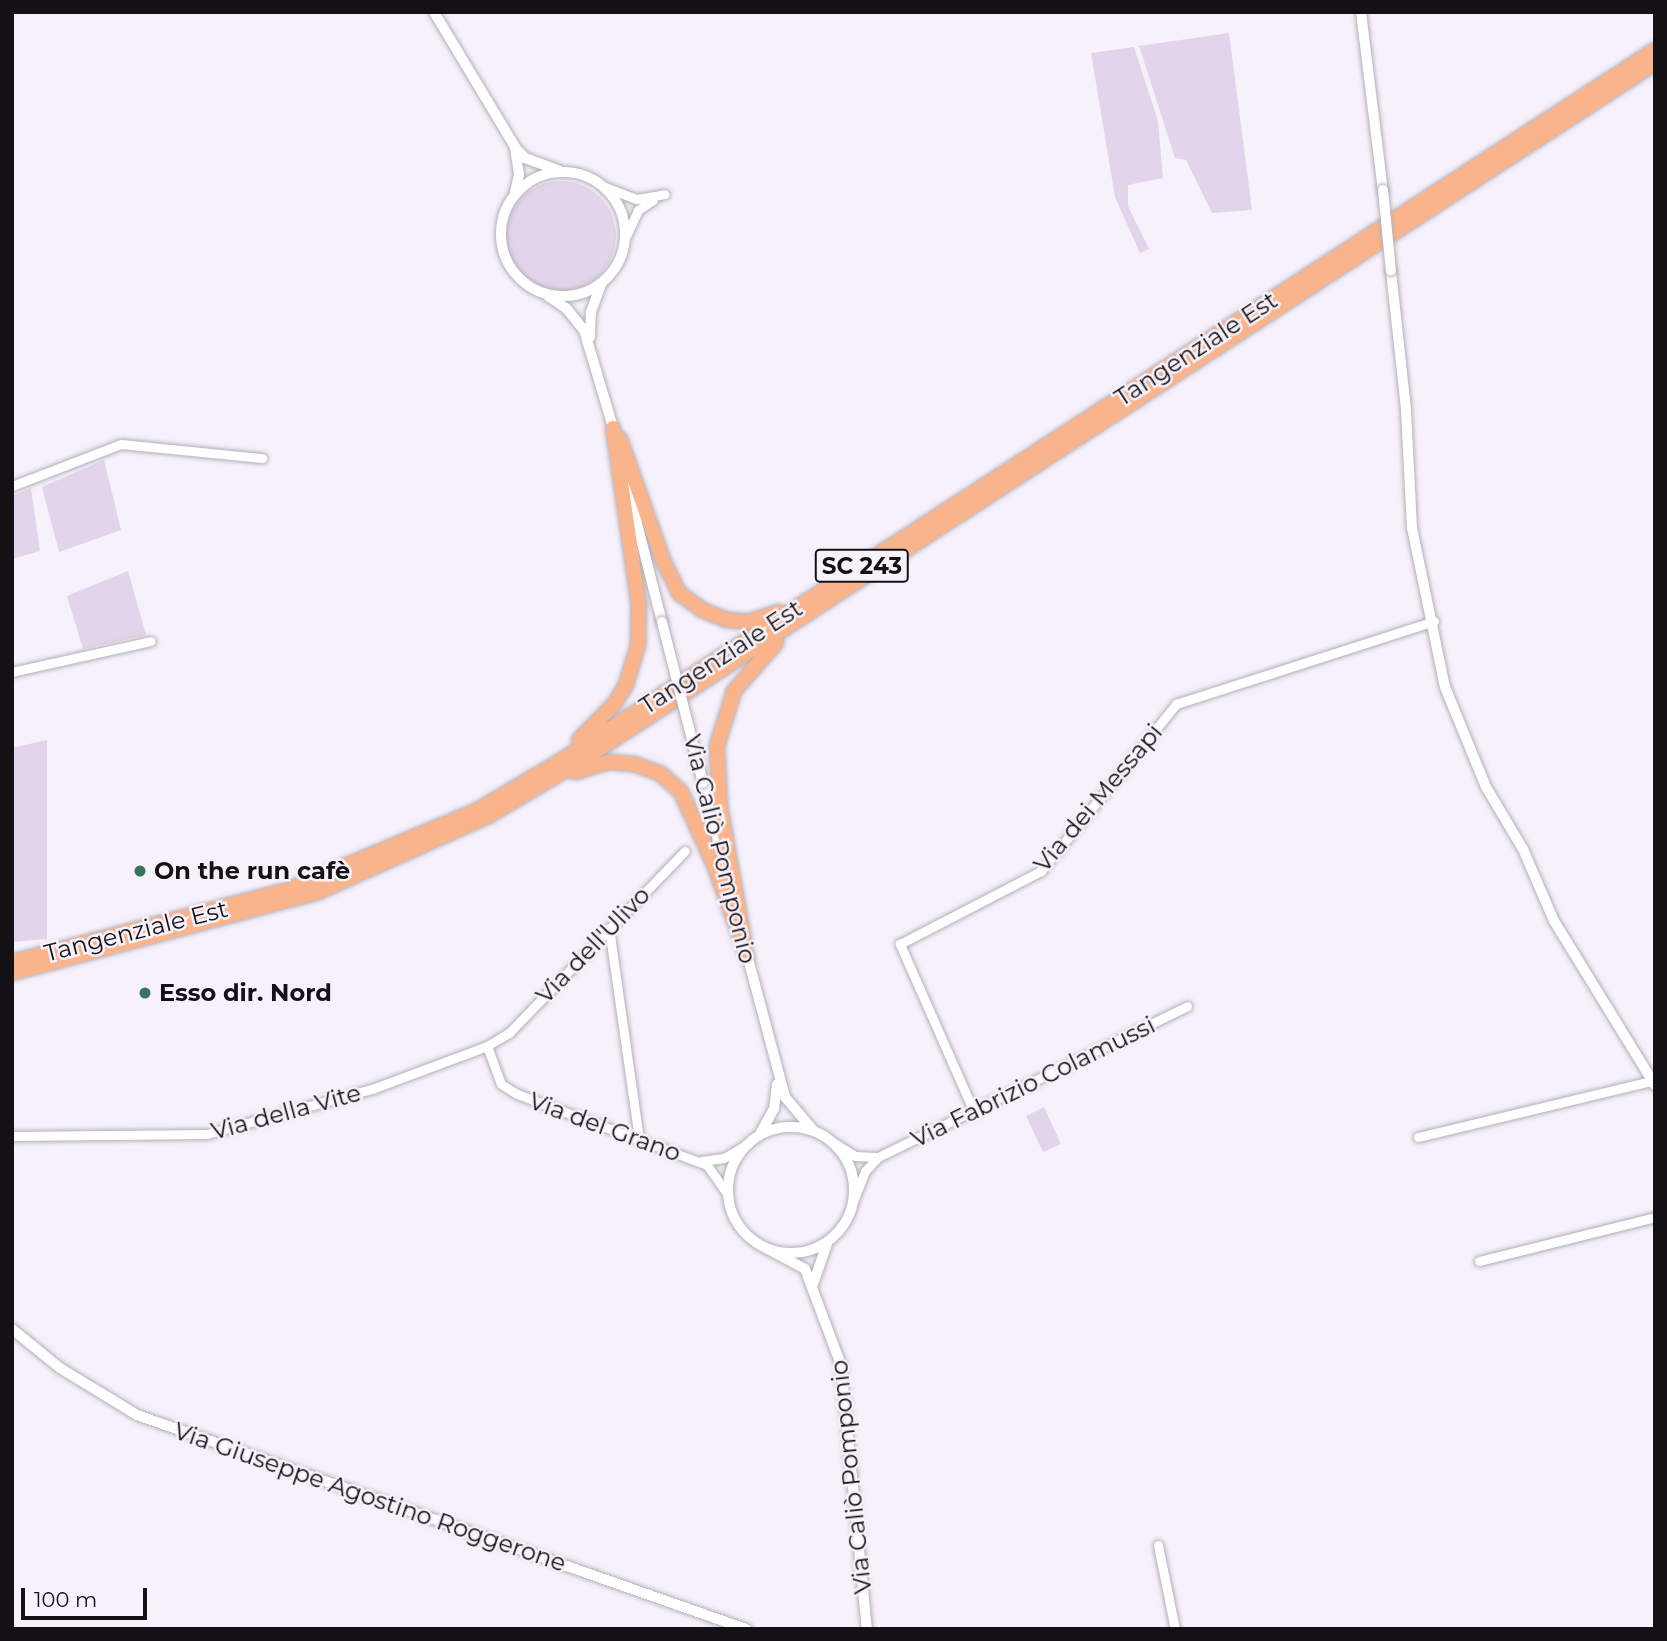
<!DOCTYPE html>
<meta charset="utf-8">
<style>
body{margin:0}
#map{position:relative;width:1667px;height:1641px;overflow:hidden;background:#f6f1fa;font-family:Montserrat,sans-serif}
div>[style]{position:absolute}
.green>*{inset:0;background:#e2d5eb}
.round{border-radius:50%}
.roads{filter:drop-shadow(0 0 2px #b4afb8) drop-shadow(0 0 2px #b4afb8)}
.minor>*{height:9px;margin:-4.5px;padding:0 4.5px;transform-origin:4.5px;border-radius:4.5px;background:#fff}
.tertiary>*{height:10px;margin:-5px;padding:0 5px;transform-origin:5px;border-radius:5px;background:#fff}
.tertiary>.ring{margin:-5px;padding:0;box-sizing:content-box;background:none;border:10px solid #fff;border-radius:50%}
.trunk>*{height:14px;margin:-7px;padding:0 7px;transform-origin:7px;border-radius:7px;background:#fab48b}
.bridges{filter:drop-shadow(0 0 2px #b4afb8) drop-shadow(0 0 2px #b4afb8)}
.tertiary-bridge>*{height:10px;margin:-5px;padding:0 5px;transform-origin:5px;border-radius:5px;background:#fff}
.dots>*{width:19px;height:19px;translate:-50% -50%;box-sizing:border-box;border:4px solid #f6f1fa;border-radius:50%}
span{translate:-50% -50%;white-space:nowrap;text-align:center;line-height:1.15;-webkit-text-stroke:5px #f6f1fa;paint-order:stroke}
.shield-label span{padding:2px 5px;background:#f6f1fa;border:2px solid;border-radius:5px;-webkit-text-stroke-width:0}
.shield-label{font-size:23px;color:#131115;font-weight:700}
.street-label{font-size:24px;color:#131115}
.poi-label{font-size:24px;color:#131115;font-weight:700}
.left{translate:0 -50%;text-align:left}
.frame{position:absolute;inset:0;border:14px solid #131115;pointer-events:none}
.scale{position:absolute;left:21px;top:1588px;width:126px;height:32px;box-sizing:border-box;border:4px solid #131115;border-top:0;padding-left:9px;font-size:21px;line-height:24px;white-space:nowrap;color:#131115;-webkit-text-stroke:5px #f6f1fa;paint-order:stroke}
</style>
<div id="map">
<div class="green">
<div style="clip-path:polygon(1229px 33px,1252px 210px,1212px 213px,1186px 160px,1175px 158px,1139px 46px)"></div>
<div style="clip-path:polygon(1134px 47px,1158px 121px,1163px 178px,1128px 185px,1128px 206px,1149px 249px,1140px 253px,1115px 197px,1091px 53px)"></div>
<div class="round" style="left:506px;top:181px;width:110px;height:110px"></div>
<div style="clip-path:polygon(104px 460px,121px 530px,59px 552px,42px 487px)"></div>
<div style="clip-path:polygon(31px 488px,40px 551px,12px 559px,12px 496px)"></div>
<div style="clip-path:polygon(128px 571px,146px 635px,83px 649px,67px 596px)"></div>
<div style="clip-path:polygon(47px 740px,47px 939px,12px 942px,12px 748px)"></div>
<div style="clip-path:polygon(1044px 1107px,1061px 1144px,1043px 1152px,1026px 1116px)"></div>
</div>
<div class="roads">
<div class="minor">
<div style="left:605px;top:187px;width:34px;rotate:21deg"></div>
<div style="left:637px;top:199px;width:28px;rotate:-10deg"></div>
<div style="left:626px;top:236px;width:29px;rotate:-65deg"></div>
<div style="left:638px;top:210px;width:18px;rotate:-34deg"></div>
<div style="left:12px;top:486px;width:117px;rotate:-21.1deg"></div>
<div style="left:121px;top:444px;width:142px;rotate:5.7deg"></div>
<div style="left:12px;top:672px;width:142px;rotate:-12.6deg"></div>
<div style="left:609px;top:928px;width:213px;rotate:81.9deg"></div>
<div style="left:487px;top:1046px;width:40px;rotate:69.8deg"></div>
<div style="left:501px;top:1084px;width:19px;rotate:32deg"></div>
<div style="left:517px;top:1094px;width:203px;rotate:20.5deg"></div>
<div style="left:707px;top:1165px;width:35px;rotate:55deg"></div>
<div style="left:974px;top:1112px;width:184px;rotate:-113.8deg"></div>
<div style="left:900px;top:944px;width:159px;rotate:-27.4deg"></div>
<div style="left:1041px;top:871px;width:215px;rotate:-51deg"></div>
<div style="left:1176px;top:704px;width:271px;rotate:-17.8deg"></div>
<div style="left:12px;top:1136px;width:195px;rotate:-0.6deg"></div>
<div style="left:207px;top:1134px;width:171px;rotate:-15.3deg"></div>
<div style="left:372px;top:1089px;width:123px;rotate:-20.5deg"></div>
<div style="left:487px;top:1046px;width:26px;rotate:-31deg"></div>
<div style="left:509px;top:1033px;width:253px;rotate:-46deg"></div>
<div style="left:1418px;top:1137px;width:240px;rotate:-13.5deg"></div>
<div style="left:831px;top:1141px;width:28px;rotate:32deg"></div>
<div style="left:855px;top:1156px;width:21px;rotate:3deg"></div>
<div style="left:702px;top:1161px;width:22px;rotate:-8deg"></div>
<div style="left:724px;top:1158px;width:29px;rotate:-31deg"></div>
<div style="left:853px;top:1201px;width:32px;rotate:-68deg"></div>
<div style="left:865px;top:1171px;width:19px;rotate:-47deg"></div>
<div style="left:878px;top:1157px;width:344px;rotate:-26deg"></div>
<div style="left:1479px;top:1261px;width:181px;rotate:-14deg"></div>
<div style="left:1158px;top:1545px;width:86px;rotate:78.6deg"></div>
</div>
<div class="tertiary">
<div style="left:434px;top:12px;width:157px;rotate:59deg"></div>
<div style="left:515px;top:147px;width:15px;rotate:48deg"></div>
<div style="left:525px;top:158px;width:35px;rotate:20deg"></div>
<div style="left:1361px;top:12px;width:179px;rotate:83deg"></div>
<div class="ring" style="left:501px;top:172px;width:114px;height:114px"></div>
<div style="left:515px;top:192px;width:18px;rotate:-77deg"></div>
<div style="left:519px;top:174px;width:24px;rotate:-99deg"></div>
<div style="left:1391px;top:271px;width:140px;rotate:83.8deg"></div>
<div style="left:1406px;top:410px;width:118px;rotate:87.1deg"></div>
<div style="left:1412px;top:528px;width:162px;rotate:78.3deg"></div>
<div style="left:1445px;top:687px;width:108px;rotate:67.7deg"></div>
<div style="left:1486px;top:787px;width:72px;rotate:59.2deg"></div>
<div style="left:1523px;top:849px;width:78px;rotate:66.7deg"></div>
<div style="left:1554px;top:921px;width:193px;rotate:58.4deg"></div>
<div style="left:548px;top:296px;width:22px;rotate:34deg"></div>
<div style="left:566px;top:308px;width:28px;rotate:51deg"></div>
<div style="left:584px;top:330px;width:109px;rotate:73.4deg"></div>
<div style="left:590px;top:337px;width:25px;rotate:-88deg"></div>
<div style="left:591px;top:312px;width:29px;rotate:-70deg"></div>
<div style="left:626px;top:480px;width:146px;rotate:75.8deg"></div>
<div style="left:703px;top:783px;width:87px;rotate:75.3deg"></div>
<div style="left:746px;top:951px;width:151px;rotate:75deg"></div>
<div style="left:785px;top:1097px;width:42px;rotate:49.8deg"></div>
<div class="ring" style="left:728px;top:1127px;width:116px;height:116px"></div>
<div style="left:760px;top:1134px;width:29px;rotate:-61deg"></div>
<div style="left:774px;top:1109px;width:25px;rotate:-83deg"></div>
<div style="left:768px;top:1249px;width:42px;rotate:28.4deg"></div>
<div style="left:805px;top:1269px;width:103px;rotate:69.4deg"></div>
<div style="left:841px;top:1365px;width:265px;rotate:84.4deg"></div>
<div style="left:813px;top:1284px;width:42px;rotate:-70.7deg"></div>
<div style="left:12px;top:1329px;width:62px;rotate:39.1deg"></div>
<div style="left:60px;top:1368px;width:90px;rotate:31.4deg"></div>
<div style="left:137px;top:1415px;width:646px;rotate:19.36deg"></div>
</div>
<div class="trunk">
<div style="left:620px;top:439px;width:128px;rotate:70.4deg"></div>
<div style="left:663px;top:560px;width:37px;rotate:64deg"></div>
<div style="left:679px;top:593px;width:29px;rotate:36deg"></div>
<div style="left:702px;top:610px;width:27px;rotate:22deg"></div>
<div style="left:727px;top:620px;width:21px;rotate:5deg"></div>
<div style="left:748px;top:622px;width:32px;rotate:-18deg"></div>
<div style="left:579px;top:740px;width:52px;rotate:-45.8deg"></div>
<div style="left:615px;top:703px;width:21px;rotate:-59deg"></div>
<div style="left:626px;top:685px;width:42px;rotate:-73.3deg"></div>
<div style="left:638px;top:645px;width:39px;rotate:-89deg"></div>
<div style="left:639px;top:606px;width:180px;rotate:-98.3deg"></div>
<div style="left:575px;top:772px;width:34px;rotate:-17deg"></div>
<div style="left:607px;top:762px;width:27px;rotate:4deg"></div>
<div style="left:634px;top:764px;width:29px;rotate:20deg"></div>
<div style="left:661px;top:774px;width:27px;rotate:42deg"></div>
<div style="left:681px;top:792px;width:82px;rotate:65.6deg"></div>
<div style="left:715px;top:867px;width:95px;rotate:70.2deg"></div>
<div style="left:744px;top:941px;width:137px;rotate:-100.1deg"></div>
<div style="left:720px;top:806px;width:60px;rotate:-92.9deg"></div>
<div style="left:717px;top:746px;width:58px;rotate:-72.8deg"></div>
<div style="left:734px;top:691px;width:64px;rotate:-48.8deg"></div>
<div style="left:12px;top:962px;width:285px;rotate:-14.6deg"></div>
<div style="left:288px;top:890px;width:206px;rotate:-22.8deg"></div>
<div style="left:478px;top:810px;width:94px;rotate:-30.7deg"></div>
<div style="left:559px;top:762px;width:1307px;rotate:-33.01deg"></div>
<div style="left:12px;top:973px;width:317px;rotate:-14.8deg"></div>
<div style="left:318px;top:892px;width:188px;rotate:-24.1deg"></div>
<div style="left:490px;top:815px;width:104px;rotate:-30.8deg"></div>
<div style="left:579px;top:762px;width:1283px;rotate:-33.01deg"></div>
</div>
</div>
<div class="bridges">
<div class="tertiary-bridge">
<div style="left:1383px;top:190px;width:81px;rotate:84.4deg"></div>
<div style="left:662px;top:622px;width:166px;rotate:75.7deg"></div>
</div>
</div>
<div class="dots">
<div style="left:140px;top:871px;background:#387560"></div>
<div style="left:145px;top:993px;background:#387560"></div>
</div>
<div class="shield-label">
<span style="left:862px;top:566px">SC 243</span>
</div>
<div class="street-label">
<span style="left:1196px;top:349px;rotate:-33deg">Tangenziale Est</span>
<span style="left:721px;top:657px;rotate:-33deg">Tangenziale Est</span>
<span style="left:1098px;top:798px;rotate:-50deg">Via dei Messapi</span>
<span style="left:720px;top:849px;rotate:76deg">Via Caliò Pomponio</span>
<span style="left:136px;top:931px;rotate:-14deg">Tangenziale Est</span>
<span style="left:593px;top:945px;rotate:-46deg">Via dell'Ulivo</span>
<span style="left:1033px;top:1082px;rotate:-26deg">Via Fabrizio Colamussi</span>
<span style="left:286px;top:1112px;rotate:-15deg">Via della Vite</span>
<span style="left:605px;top:1127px;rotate:20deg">Via del Grano</span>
<span style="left:851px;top:1477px;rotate:-96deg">Via Caliò Pomponio</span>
<span style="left:370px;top:1497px;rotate:19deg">Via Giuseppe Agostino Roggerone</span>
</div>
<div class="poi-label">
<span class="left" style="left:154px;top:871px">On the run cafè</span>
<span class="left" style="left:159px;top:993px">Esso dir. Nord</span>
</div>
<div class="frame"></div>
<div class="scale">100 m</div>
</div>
